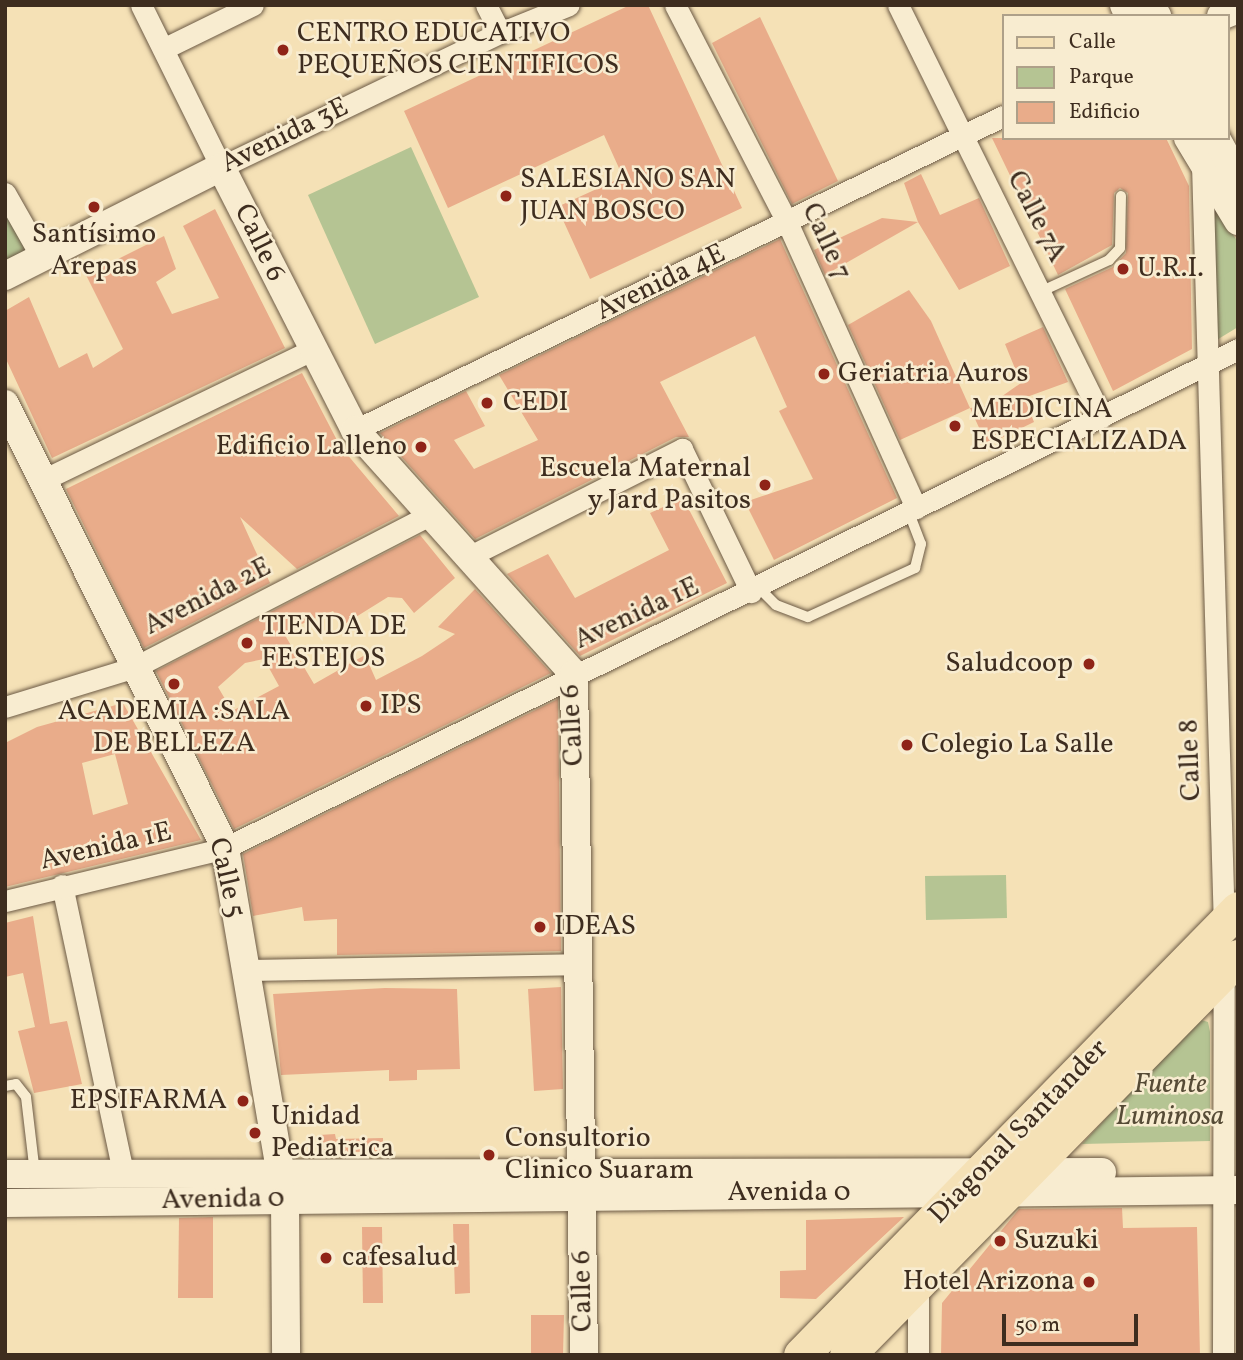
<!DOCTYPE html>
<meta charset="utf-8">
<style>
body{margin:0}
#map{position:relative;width:1243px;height:1360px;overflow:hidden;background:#f5e1b6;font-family:Vollkorn,serif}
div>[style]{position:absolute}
.green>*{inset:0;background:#b5c493}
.building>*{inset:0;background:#e9ac8a}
.roads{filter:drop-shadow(0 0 2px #6c5a45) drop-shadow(0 0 2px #6c5a45)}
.service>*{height:10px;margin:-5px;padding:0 5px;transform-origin:5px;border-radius:5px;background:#f8ecd0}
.minor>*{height:21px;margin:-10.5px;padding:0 10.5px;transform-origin:10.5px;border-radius:10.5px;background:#f8ecd0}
.tertiary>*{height:28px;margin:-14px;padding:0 14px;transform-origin:14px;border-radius:14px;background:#f8ecd0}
.primary>*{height:35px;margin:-17.5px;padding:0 17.5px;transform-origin:17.5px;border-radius:17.5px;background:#f5e1b6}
.dots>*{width:19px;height:19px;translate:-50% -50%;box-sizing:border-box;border:4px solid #f8ecd0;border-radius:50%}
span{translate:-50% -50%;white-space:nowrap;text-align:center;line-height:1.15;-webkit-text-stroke:5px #f8ecd0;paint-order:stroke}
.poi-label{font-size:28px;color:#3e2d1f}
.left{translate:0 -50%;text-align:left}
.right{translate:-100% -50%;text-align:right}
.street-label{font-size:28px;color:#3e2d1f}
.park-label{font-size:28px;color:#564b36;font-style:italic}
.frame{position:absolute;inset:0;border:7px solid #3e2d1f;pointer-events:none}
.legend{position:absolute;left:1002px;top:14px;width:228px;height:126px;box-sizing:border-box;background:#f8ecd0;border:2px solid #aea089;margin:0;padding:9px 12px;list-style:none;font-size:21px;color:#3e2d1f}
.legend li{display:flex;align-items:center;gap:14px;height:35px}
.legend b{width:35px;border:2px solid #aea089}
.scale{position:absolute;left:1002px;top:1314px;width:136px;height:32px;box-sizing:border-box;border:4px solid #3e2d1f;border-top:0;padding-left:9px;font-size:21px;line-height:24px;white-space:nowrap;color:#3e2d1f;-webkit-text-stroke:5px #f8ecd0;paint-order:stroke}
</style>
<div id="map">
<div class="green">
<div style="clip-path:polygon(411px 147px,479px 297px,375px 344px,308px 195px)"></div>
<div style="clip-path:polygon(5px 203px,32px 248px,5px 263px)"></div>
<div style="clip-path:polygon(1213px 205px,1238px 242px,1238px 327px,1215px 341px)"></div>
<div style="clip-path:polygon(1006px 875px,1007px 918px,926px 920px,925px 876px)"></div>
<div style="clip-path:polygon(1198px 1019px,1208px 1022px,1210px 1032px,1210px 1141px,1082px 1144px)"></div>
</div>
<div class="building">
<div style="clip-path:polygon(630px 5px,648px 5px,742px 208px,590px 279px,557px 207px,623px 177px,604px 135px,448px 208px,404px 111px)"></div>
<div style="clip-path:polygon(760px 17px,838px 181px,792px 204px,712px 43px)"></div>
<div style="clip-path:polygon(992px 138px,1166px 138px,1189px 186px,1192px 349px,1113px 391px,1065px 289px,1113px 267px,1126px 253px,1128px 193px,1120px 188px,1114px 193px,1112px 245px,1058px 275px)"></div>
<div style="clip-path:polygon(921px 174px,940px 215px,979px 198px,1010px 266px,959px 290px,918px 222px,904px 183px)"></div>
<div style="clip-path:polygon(215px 209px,285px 348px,52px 458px,5px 357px,5px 311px,29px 297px,59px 368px,87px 353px,93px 368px,123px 349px,86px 275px,164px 236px,176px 269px,156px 282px,172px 314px,219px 298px,183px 226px)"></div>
<div style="clip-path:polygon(882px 218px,918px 222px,825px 275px,814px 250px)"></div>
<div style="clip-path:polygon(780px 239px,897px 498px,774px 560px,745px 502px,813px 479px,779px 411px,787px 407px,755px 336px,660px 382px,689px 437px,676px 437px,475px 539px,380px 433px,466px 391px,485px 426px,454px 440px,474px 469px,538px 440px,499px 375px)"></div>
<div style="clip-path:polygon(909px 290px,931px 321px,970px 408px,900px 440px,848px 325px)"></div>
<div style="clip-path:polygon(1043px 327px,1068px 382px,1024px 398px,1034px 422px,987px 445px,970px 408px,988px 406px,1021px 383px,1005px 344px)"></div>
<div style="clip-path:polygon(302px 373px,340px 446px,399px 516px,297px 569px,240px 517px,270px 583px,144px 648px,66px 489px)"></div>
<div style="clip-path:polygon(683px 498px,727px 583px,580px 656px,507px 574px,548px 554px,575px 598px,669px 550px,650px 513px)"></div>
<div style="clip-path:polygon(evenodd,420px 535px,455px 578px,414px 613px,402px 598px,388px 597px,343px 625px,333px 611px,297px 626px,286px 637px,314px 684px,365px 655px,376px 680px,422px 656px,455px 634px,438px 627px,475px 589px,551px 673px,234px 829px,156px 671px,420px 535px,264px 659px,279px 686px,232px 711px,218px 687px,245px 663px,264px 659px)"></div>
<div style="clip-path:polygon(558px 699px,561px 951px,337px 955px,337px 919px,304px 921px,302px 907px,253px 916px,243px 854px)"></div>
<div style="clip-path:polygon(evenodd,123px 703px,201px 840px,5px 887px,5px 743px,37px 727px,123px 703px,115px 754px,128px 804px,93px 815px,82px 763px,115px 754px)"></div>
<div style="clip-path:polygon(33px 916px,50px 1024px,67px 1021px,82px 1084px,34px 1093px,18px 1031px,35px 1027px,23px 973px,5px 977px,5px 923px)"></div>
<div style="clip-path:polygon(561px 987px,563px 1089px,534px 1091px,528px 989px)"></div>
<div style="clip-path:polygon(385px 988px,457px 989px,460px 1069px,417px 1070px,417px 1080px,389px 1081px,389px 1070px,281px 1075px,273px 994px)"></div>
<div style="clip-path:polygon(335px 1134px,336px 1139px,383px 1138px,383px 1151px,320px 1153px,319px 1135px)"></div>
<div style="clip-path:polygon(1122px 1208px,1123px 1228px,1197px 1227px,1200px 1355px,941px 1355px,942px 1303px,1019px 1209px)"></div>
<div style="clip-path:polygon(213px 1217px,213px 1298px,178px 1298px,179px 1218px)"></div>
<div style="clip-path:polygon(904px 1217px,816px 1299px,780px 1298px,780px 1271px,806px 1270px,806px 1220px)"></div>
<div style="clip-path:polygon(453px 1224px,469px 1224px,470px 1293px,455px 1294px)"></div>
<div style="clip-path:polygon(362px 1227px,382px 1227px,383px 1303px,363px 1303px)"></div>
<div style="clip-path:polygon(531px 1315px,564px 1315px,563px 1355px,531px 1355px)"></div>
</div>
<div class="roads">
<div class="service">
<div style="left:1042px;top:291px;width:74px;rotate:-24.8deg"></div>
<div style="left:1109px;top:260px;width:16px;rotate:-47deg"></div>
<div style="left:1120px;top:248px;width:52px;rotate:-88.9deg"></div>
<div style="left:759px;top:588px;width:24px;rotate:45deg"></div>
<div style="left:776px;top:605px;width:34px;rotate:21deg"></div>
<div style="left:808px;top:617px;width:118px;rotate:-24.6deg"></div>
<div style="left:915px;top:568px;width:25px;rotate:-76deg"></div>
<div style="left:921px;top:544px;width:34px;rotate:-111deg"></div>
<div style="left:5px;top:1086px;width:11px;rotate:-10deg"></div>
<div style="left:16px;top:1084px;width:16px;rotate:52deg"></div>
<div style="left:26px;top:1097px;width:78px;rotate:83.3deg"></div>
</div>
<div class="minor">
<div style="left:141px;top:5px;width:181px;rotate:63.7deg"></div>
<div style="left:221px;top:167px;width:310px;rotate:-25.7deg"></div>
<div style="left:500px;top:33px;width:74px;rotate:-22.1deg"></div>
<div style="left:486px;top:5px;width:31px;rotate:63deg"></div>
<div style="left:675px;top:5px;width:244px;rotate:62.7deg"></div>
<div style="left:787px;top:222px;width:314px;rotate:65.7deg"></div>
<div style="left:898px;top:5px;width:460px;rotate:63.7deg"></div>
<div style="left:163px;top:49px;width:100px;rotate:-26.1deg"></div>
<div style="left:1202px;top:164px;width:764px;rotate:88.35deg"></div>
<div style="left:5px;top:193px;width:75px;rotate:60.4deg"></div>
<div style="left:355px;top:430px;width:720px;rotate:-25.85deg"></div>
<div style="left:43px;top:480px;width:299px;rotate:-25.8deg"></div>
<div style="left:468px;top:557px;width:240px;rotate:-26.8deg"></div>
<div style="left:682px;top:449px;width:159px;rotate:64.2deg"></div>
<div style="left:5px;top:707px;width:136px;rotate:-17.1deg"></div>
<div style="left:135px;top:667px;width:330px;rotate:-27.3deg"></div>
<div style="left:62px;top:885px;width:294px;rotate:78deg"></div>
<div style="left:5px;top:901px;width:226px;rotate:-13.5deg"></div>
<div style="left:225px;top:848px;width:1129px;rotate:-26.22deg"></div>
<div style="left:245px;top:970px;width:333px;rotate:-1deg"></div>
<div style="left:918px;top:1281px;width:74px;rotate:90deg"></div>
<div style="left:1223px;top:1355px;width:385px;rotate:-89.9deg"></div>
</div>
<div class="tertiary">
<div style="left:1124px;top:5px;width:12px;rotate:66deg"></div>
<div style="left:1151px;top:5px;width:13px;rotate:61deg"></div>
<div style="left:1221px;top:16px;width:18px;rotate:-22deg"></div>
<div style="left:1188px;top:138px;width:97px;rotate:58.9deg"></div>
<div style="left:1216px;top:138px;width:46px;rotate:61.2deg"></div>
<div style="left:5px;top:276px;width:242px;rotate:-26.8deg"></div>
<div style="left:221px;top:167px;width:295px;rotate:63deg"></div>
<div style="left:355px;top:430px;width:328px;rotate:48.1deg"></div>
<div style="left:574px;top:674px;width:681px;rotate:89.16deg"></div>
<div style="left:5px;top:404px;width:496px;rotate:63.6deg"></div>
<div style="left:225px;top:848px;width:356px;rotate:80.3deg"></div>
<div style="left:285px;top:1199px;width:156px;rotate:89.6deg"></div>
<div style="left:5px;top:1174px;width:1097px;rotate:-0.1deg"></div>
<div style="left:5px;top:1203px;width:1233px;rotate:-0.6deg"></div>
</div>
<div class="primary">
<div style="left:801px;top:1355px;width:624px;rotate:-45.58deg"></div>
<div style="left:847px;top:1355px;width:558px;rotate:-45.51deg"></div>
</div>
</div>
<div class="dots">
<div style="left:283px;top:50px;background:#8f2418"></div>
<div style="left:506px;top:196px;background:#8f2418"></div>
<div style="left:94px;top:207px;background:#8f2418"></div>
<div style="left:1123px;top:269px;background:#8f2418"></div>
<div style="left:824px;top:374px;background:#8f2418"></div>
<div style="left:487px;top:403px;background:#8f2418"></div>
<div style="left:955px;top:426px;background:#8f2418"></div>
<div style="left:421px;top:447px;background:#8f2418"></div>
<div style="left:765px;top:485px;background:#8f2418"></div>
<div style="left:247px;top:643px;background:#8f2418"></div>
<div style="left:1089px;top:664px;background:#8f2418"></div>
<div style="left:174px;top:684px;background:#8f2418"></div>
<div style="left:366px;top:706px;background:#8f2418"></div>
<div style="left:907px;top:745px;background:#8f2418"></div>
<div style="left:540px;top:927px;background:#8f2418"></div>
<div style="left:243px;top:1101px;background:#8f2418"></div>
<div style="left:255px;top:1133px;background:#8f2418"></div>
<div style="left:489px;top:1155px;background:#8f2418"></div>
<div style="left:1000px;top:1241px;background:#8f2418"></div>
<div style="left:326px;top:1258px;background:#8f2418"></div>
<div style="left:1089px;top:1282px;background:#8f2418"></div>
</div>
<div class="poi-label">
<span class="left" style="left:297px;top:50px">CENTRO EDUCATIVO<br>PEQUEÑOS CIENTIFICOS</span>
<span class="left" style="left:520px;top:196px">SALESIANO SAN<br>JUAN BOSCO</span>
<span style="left:94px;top:251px">Santísimo<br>Arepas</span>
<span class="left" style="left:1137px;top:269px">U.R.I.</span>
<span class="left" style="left:838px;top:374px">Geriatria Auros</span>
<span class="left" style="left:503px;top:403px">CEDI</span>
<span class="left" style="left:971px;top:426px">MEDICINA<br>ESPECIALIZADA</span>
<span class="right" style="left:407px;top:447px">Edificio Lalleno</span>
<span class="right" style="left:751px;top:485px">Escuela Maternal<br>y Jard Pasitos</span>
<span class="left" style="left:261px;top:643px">TIENDA DE<br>FESTEJOS</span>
<span class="right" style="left:1073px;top:664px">Saludcoop</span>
<span class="left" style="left:380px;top:706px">IPS</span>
<span style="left:174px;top:728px">ACADEMIA :SALA<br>DE BELLEZA</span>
<span class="left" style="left:921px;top:745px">Colegio La Salle</span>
<span class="left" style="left:554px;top:927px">IDEAS</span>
<span class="right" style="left:227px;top:1101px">EPSIFARMA</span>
<span class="left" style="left:271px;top:1133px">Unidad<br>Pediatrica</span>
<span class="left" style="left:505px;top:1155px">Consultorio<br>Clinico Suaram</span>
<span class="left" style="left:1014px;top:1241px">Suzuki</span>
<span class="left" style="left:342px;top:1258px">cafesalud</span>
<span class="right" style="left:1075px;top:1282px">Hotel Arizona</span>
</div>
<div class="street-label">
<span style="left:285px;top:136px;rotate:-26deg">Avenida 3E</span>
<span style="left:1036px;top:217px;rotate:63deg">Calle 7A</span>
<span style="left:826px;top:242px;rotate:65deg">Calle 7</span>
<span style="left:259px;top:243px;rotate:64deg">Calle 6</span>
<span style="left:661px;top:283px;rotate:-26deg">Avenida 4E</span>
<span style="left:208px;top:597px;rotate:-27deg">Avenida 2E</span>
<span style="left:637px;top:614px;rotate:-25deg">Avenida 1E</span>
<span style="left:573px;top:725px;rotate:-93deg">Calle 6</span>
<span style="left:1191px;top:760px;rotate:-92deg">Calle 8</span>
<span style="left:106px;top:847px;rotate:-13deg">Avenida 1E</span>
<span style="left:226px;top:878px;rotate:77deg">Calle 5</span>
<span style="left:1019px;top:1132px;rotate:-46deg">Diagonal Santander</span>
<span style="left:789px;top:1193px">Avenida 0</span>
<span style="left:223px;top:1200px;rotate:-1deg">Avenida 0</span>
<span style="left:583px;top:1291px;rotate:-91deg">Calle 6</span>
</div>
<div class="park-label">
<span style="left:1170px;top:1101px">Fuente<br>Luminosa</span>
</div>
<div class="frame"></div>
<ul class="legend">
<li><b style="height:9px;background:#f5e1b6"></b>Calle</li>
<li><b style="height:19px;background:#b5c493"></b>Parque</li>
<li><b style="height:19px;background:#e9ac8a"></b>Edificio</li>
</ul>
<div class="scale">50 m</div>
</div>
